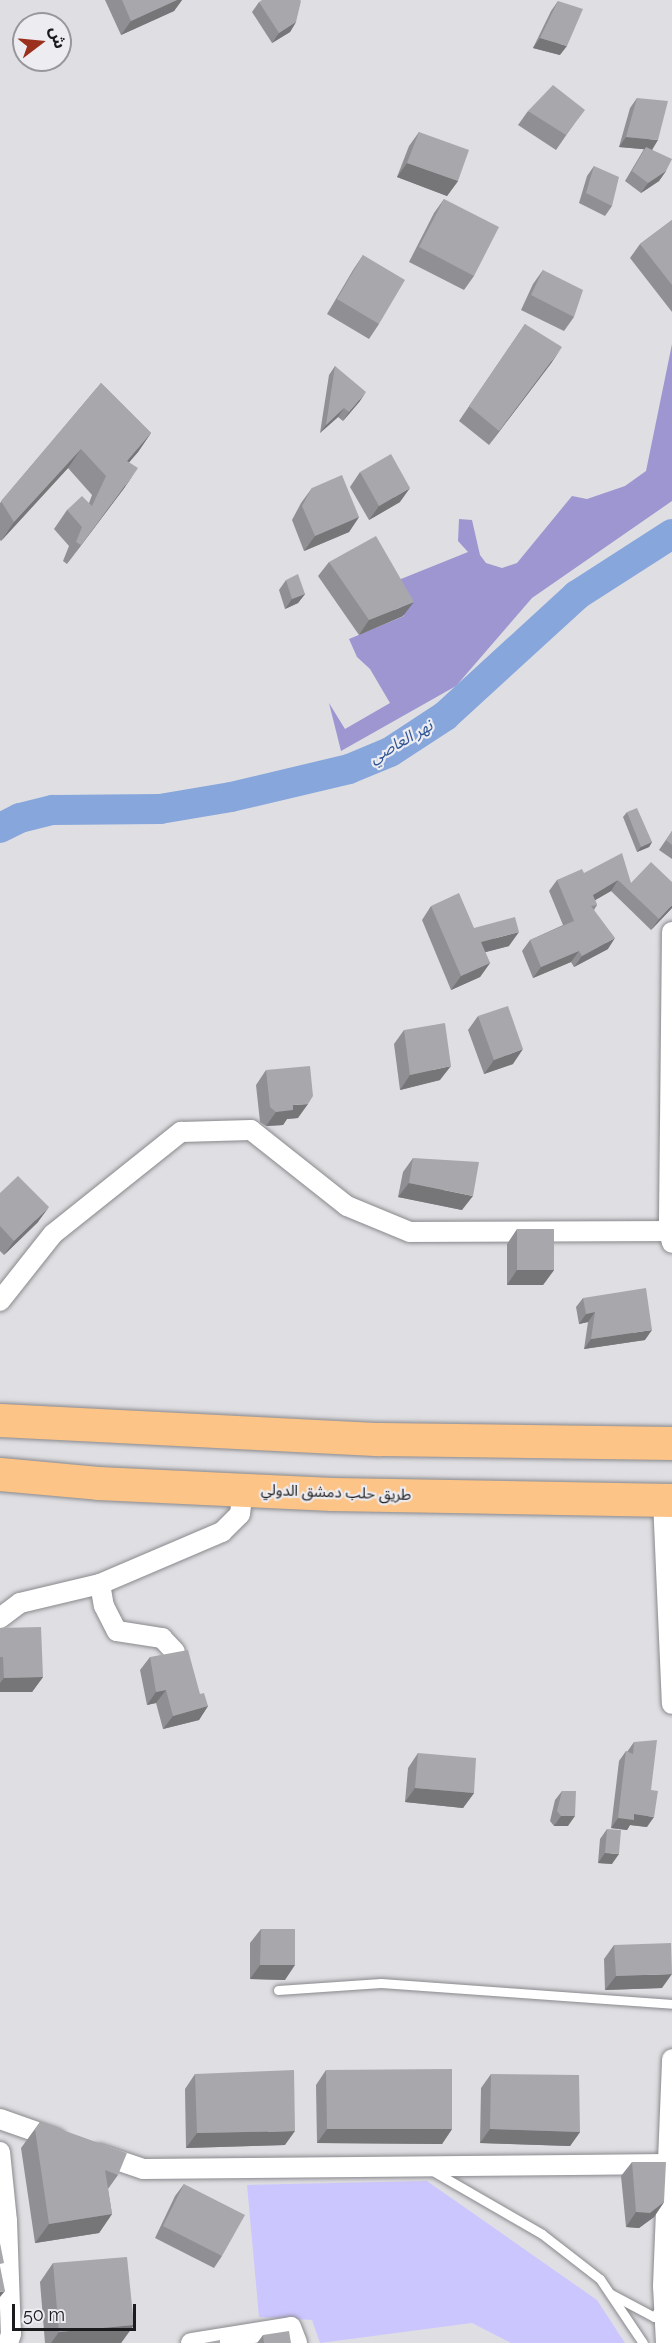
<!DOCTYPE html>
<meta charset="utf-8">
<style>
body{margin:0}
#map{position:relative;width:672px;height:2343px;overflow:hidden;background:#dfdfe3;font-family:Raleway,"Noto Sans Arabic",sans-serif}
div>[style]{position:absolute}
.green>*{inset:0;background:#ccc6ff}
.forest>*{inset:0;background:#9d96d0}
.river>*{height:30px;margin:-15px;padding:0 15px;transform-origin:15px;border-radius:15px;background:#87a6db}
.roads{filter:drop-shadow(0 0 2px #89898d) drop-shadow(0 0 2px #89898d)}
.lane>*{height:9px;margin:-4.5px;padding:0 4.5px;transform-origin:4.5px;border-radius:4.5px;background:#fff}
.street>*{height:20px;margin:-10px;padding:0 10px;transform-origin:10px;border-radius:10px;background:#fff}
.highway>*{height:33px;margin:-16.5px;padding:0 16.5px;transform-origin:16.5px;border-radius:16.5px;background:#fdc487}
.wall>*{inset:0;background:#909094}
.shaded-wall>*{inset:0;background:#767678}
.building>*{inset:0;background:#a8a8ac}
span{translate:-50% -50%;white-space:nowrap;text-align:center;line-height:1.15;-webkit-text-stroke:4.5px #ececf1;paint-order:stroke}
.street-label{font-size:15px;color:#1b1a1c}
.water-label{font-size:16px;color:#315697;font-style:italic}
.north{position:absolute;left:12px;top:12px;width:60px;height:60px;box-sizing:border-box;background:#ececf1;border:2px solid #98989c;border-radius:50%;rotate:74deg;font-size:16px;font-weight:700;line-height:24px;text-align:center;color:#1b1a1c}
.north::after{content:'';display:block;margin:auto;width:21px;height:27px;background:#9b311d;clip-path:polygon(50% 0,100% 100%,50% 72%,0 100%)}
.scale{position:absolute;left:12px;top:2304px;width:124px;height:27px;box-sizing:border-box;border:3px solid #1b1a1c;border-top:0;padding-left:8px;font-size:18px;line-height:21px;white-space:nowrap;color:#1b1a1c;-webkit-text-stroke:4px #ececf1;paint-order:stroke}
</style>
<div id="map">
<div class="green">
<div style="clip-path:polygon(427px 2181px,597px 2300px,625px 2343px,511px 2343px,472px 2323px,320px 2343px,312px 2320px,259px 2317px,247px 2185px)"></div>
</div>
<div class="forest">
<div style="clip-path:polygon(672px 344px,672px 501px,532px 598px,456px 686px,341px 751px,329px 703px,345px 729px,390px 703px,370px 669px,357px 657px,349px 639px,404px 616px,391px 583px,468px 552px,458px 541px,459px 519px,472px 520px,480px 555px,486px 563px,502px 568px,517px 563px,572px 496px,587px 499px,625px 486px,646px 471px)"></div>
</div>
<div class="river">
<div style="left:0;top:828px;width:22px;rotate:-27deg"></div>
<div style="left:20px;top:818px;width:34px;rotate:-14deg"></div>
<div style="left:53px;top:810px;width:107px;rotate:-0.5deg"></div>
<div style="left:160px;top:809px;width:72px;rotate:-9.6deg"></div>
<div style="left:231px;top:797px;width:121px;rotate:-13.3deg"></div>
<div style="left:349px;top:769px;width:44px;rotate:-22.5deg"></div>
<div style="left:390px;top:752px;width:66px;rotate:-33.2deg"></div>
<div style="left:445px;top:716px;width:179px;rotate:-42.5deg"></div>
<div style="left:577px;top:595px;width:113px;rotate:-32.7deg"></div>
</div>
<div class="roads">
<div class="lane">
<div style="left:278px;top:1990px;width:103px;rotate:-3.9deg"></div>
<div style="left:381px;top:1983px;width:292px;rotate:4.1deg"></div>
<div style="left:433px;top:2171px;width:126px;rotate:30deg"></div>
<div style="left:542px;top:2234px;width:73px;rotate:37.8deg"></div>
<div style="left:600px;top:2279px;width:77px;rotate:56.1deg"></div>
<div style="left:611px;top:2294px;width:49px;rotate:28.1deg"></div>
<div style="left:654px;top:2317px;width:12px;rotate:-55deg"></div>
</div>
<div class="street">
<div style="left:672px;top:932px;width:299px;rotate:90.6deg"></div>
<div style="left:669px;top:1231px;width:12px;rotate:76deg"></div>
<div style="left:0;top:1301px;width:85px;rotate:-51.7deg"></div>
<div style="left:53px;top:1234px;width:164px;rotate:-38.6deg"></div>
<div style="left:181px;top:1132px;width:70px;rotate:-1.6deg"></div>
<div style="left:251px;top:1130px;width:122px;rotate:38.4deg"></div>
<div style="left:347px;top:1206px;width:68px;rotate:22.4deg"></div>
<div style="left:410px;top:1232px;width:259px;rotate:-0.2deg"></div>
<div style="left:663px;top:1500px;width:204px;rotate:87.5deg"></div>
<div style="left:100px;top:1584px;width:22px;rotate:80deg"></div>
<div style="left:104px;top:1606px;width:28px;rotate:63deg"></div>
<div style="left:117px;top:1631px;width:46px;rotate:8.8deg"></div>
<div style="left:162px;top:1638px;width:19px;rotate:47deg"></div>
<div style="left:0;top:1618px;width:25px;rotate:-37deg"></div>
<div style="left:20px;top:1603px;width:82px;rotate:-13.4deg"></div>
<div style="left:100px;top:1584px;width:133px;rotate:-23.1deg"></div>
<div style="left:222px;top:1532px;width:25px;rotate:-45deg"></div>
<div style="left:240px;top:1514px;width:24px;rotate:-83deg"></div>
<div style="left:0;top:2119px;width:60px;rotate:19.3deg"></div>
<div style="left:0;top:2152px;width:69px;rotate:84.2deg"></div>
<div style="left:7px;top:2221px;width:113px;rotate:88deg"></div>
<div style="left:11px;top:2334px;width:9px;rotate:108deg"></div>
<div style="left:99px;top:2154px;width:46px;rotate:18.8deg"></div>
<div style="left:143px;top:2169px;width:525px;rotate:-0.55deg"></div>
<div style="left:191px;top:2343px;width:101px;rotate:-9.1deg"></div>
<div style="left:291px;top:2327px;width:17px;rotate:69deg"></div>
<div style="left:666px;top:2343px;width:57px;rotate:-93deg"></div>
<div style="left:663px;top:2286px;width:227px;rotate:-87.7deg"></div>
</div>
<div class="highway">
<div style="left:0;top:1420px;width:380px;rotate:2.9deg"></div>
<div style="left:380px;top:1439px;width:292px;rotate:0.8deg"></div>
<div style="left:0;top:1474px;width:98px;rotate:5.2deg"></div>
<div style="left:98px;top:1483px;width:234px;rotate:2.7deg"></div>
<div style="left:332px;top:1494px;width:340px;rotate:1deg"></div>
</div>
</div>
<div class="wall">
<div style="clip-path:polygon(105px 0,182px 0,174px 11px,121px 35px)"></div>
<div style="clip-path:polygon(558px 1px,560px 55px,533px 48px,551px 11px)"></div>
<div style="clip-path:polygon(259px 2px,296px 22px,290px 32px,272px 43px,252px 12px)"></div>
<div style="clip-path:polygon(637px 98px,652px 149px,666px 171px,659px 181px,641px 193px,625px 181px,644px 149px,619px 147px,630px 108px)"></div>
<div style="clip-path:polygon(528px 111px,574px 124px,556px 150px,518px 125px)"></div>
<div style="clip-path:polygon(419px 132px,458px 181px,447px 196px,397px 177px,409px 146px)"></div>
<div style="clip-path:polygon(594px 166px,612px 206px,605px 216px,579px 203px,587px 176px)"></div>
<div style="clip-path:polygon(444px 199px,474px 276px,464px 290px,409px 262px,434px 213px)"></div>
<div style="clip-path:polygon(672px 220px,672px 312px,630px 258px,640px 244px)"></div>
<div style="clip-path:polygon(363px 255px,379px 324px,369px 339px,327px 314px,353px 270px)"></div>
<div style="clip-path:polygon(543px 270px,574px 317px,564px 331px,521px 310px,533px 284px)"></div>
<div style="clip-path:polygon(525px 324px,552px 362px,489px 445px,459px 421px)"></div>
<div style="clip-path:polygon(335px 366px,360px 401px,343px 421px,338px 417px,320px 433px,329px 375px)"></div>
<div style="clip-path:polygon(101px 383px,151px 433px,138px 452px,129px 462px,125px 487px,67px 564px,63px 561px,69px 546px,54px 529px,67px 510px,89px 503px,92px 495px,68px 468px,1px 541px,0 540px,0 503px)"></div>
<div style="clip-path:polygon(360px 472px,400px 502px,369px 520px,350px 487px)"></div>
<div style="clip-path:polygon(312px 488px,359px 517px,349px 532px,304px 551px,292px 520px,301px 503px)"></div>
<div style="clip-path:polygon(329px 562px,403px 616px,359px 635px,318px 576px)"></div>
<div style="clip-path:polygon(286px 580px,305px 594px,298px 603px,285px 609px,279px 590px)"></div>
<div style="clip-path:polygon(627px 812px,652px 842px,649px 847px,637px 852px,623px 817px)"></div>
<div style="clip-path:polygon(672px 831px,672px 859px,659px 850px)"></div>
<div style="clip-path:polygon(584px 873px,631px 883px,672px 908px,651px 930px,611px 891px,595px 900px,597px 905px,594px 910px,608px 949px,574px 967px,571px 962px,533px 978px,522px 951px,530px 940px,563px 925px,549px 891px,557px 880px)"></div>
<div style="clip-path:polygon(431px 906px,474px 928px,509px 946px,485px 952px,490px 963px,480px 977px,451px 990px,422px 920px)"></div>
<div style="clip-path:polygon(478px 1016px,513px 1064px,484px 1074px,468px 1030px)"></div>
<div style="clip-path:polygon(404px 1030px,440px 1080px,400px 1090px,394px 1044px)"></div>
<div style="clip-path:polygon(266px 1070px,298px 1118px,287px 1119px,283px 1125px,266px 1126px,260px 1122px,256px 1085px)"></div>
<div style="clip-path:polygon(413px 1158px,462px 1210px,398px 1197px,403px 1172px)"></div>
<div style="clip-path:polygon(0 1193px,38px 1222px,4px 1255px,0 1251px)"></div>
<div style="clip-path:polygon(517px 1229px,554px 1270px,543px 1285px,507px 1285px,507px 1244px)"></div>
<div style="clip-path:polygon(583px 1298px,645px 1340px,584px 1349px,588px 1322px,579px 1324px,576px 1307px)"></div>
<div style="clip-path:polygon(0 1628px,43px 1677px,32px 1692px,0 1692px)"></div>
<div style="clip-path:polygon(150px 1657px,208px 1706px,199px 1720px,163px 1729px,156px 1703px,147px 1705px,140px 1670px)"></div>
<div style="clip-path:polygon(634px 1742px,651px 1790px,647px 1827px,630px 1825px,627px 1830px,611px 1828px,619px 1761px,626px 1751px,627px 1752px)"></div>
<div style="clip-path:polygon(418px 1753px,474px 1793px,463px 1808px,405px 1802px,408px 1768px)"></div>
<div style="clip-path:polygon(562px 1791px,568px 1826px,554px 1826px,550px 1821px,555px 1800px)"></div>
<div style="clip-path:polygon(607px 1829px,612px 1864px,598px 1863px,600px 1839px)"></div>
<div style="clip-path:polygon(261px 1929px,285px 1980px,250px 1979px,250px 1943px)"></div>
<div style="clip-path:polygon(614px 1945px,662px 1988px,605px 1990px,604px 1959px)"></div>
<div style="clip-path:polygon(326px 2070px,452px 2129px,442px 2144px,317px 2143px,316px 2085px)"></div>
<div style="clip-path:polygon(195px 2074px,285px 2145px,186px 2148px,185px 2089px)"></div>
<div style="clip-path:polygon(491px 2074px,580px 2132px,570px 2146px,480px 2143px,481px 2088px)"></div>
<div style="clip-path:polygon(40px 2122px,118px 2175px,108px 2189px,112px 2214px,99px 2233px,35px 2243px,21px 2148px)"></div>
<div style="clip-path:polygon(632px 2162px,664px 2202px,654px 2217px,639px 2228px,626px 2227px,621px 2176px)"></div>
<div style="clip-path:polygon(184px 2184px,222px 2256px,214px 2268px,155px 2238px,175px 2196px)"></div>
<div style="clip-path:polygon(53px 2263px,134px 2325px,121px 2343px,45px 2343px,40px 2282px)"></div>
<div style="clip-path:polygon(263px 2335px,291px 2343px,257px 2343px)"></div>
</div>
<div class="shaded-wall">
<div style="clip-path:polygon(177px 0,182px 0,174px 11px,121px 35px,131px 21px)"></div>
<div style="clip-path:polygon(296px 22px,290px 32px,272px 43px,279px 33px)"></div>
<div style="clip-path:polygon(540px 38px,567px 46px,560px 55px,533px 48px)"></div>
<div style="clip-path:polygon(626px 137px,658px 140px,652px 150px,619px 147px)"></div>
<div style="clip-path:polygon(407px 163px,458px 181px,447px 196px,397px 177px)"></div>
<div style="clip-path:polygon(666px 171px,659px 181px,641px 193px,648px 183px)"></div>
<div style="clip-path:polygon(562px 347px,552px 362px,489px 445px,499px 431px)"></div>
<div style="clip-path:polygon(366px 392px,360px 401px,343px 421px,349px 412px)"></div>
<div style="clip-path:polygon(344px 408px,338px 417px,320px 433px,326px 425px)"></div>
<div style="clip-path:polygon(151px 433px,138px 452px,114px 480px,127px 461px)"></div>
<div style="clip-path:polygon(81px 449px,68px 468px,1px 541px,14px 522px)"></div>
<div style="clip-path:polygon(138px 468px,125px 487px,67px 564px,81px 545px)"></div>
<div style="clip-path:polygon(410px 488px,400px 502px,369px 520px,379px 506px)"></div>
<div style="clip-path:polygon(359px 517px,349px 532px,304px 551px,315px 536px)"></div>
<div style="clip-path:polygon(305px 594px,298px 603px,285px 609px,292px 599px)"></div>
<div style="clip-path:polygon(414px 602px,403px 616px,359px 635px,369px 620px)"></div>
<div style="clip-path:polygon(652px 842px,649px 847px,637px 852px,641px 847px)"></div>
<div style="clip-path:polygon(618px 880px,611px 891px,585px 906px,593px 895px)"></div>
<div style="clip-path:polygon(672px 905px,672px 908px,651px 930px,659px 919px)"></div>
<div style="clip-path:polygon(519px 932px,509px 946px,471px 956px,481px 942px)"></div>
<div style="clip-path:polygon(615px 938px,608px 949px,574px 967px,582px 956px)"></div>
<div style="clip-path:polygon(579px 951px,571px 962px,533px 978px,541px 967px)"></div>
<div style="clip-path:polygon(490px 963px,480px 977px,451px 990px,461px 976px)"></div>
<div style="clip-path:polygon(523px 1049px,513px 1064px,484px 1074px,494px 1060px)"></div>
<div style="clip-path:polygon(451px 1066px,440px 1080px,400px 1090px,410px 1075px)"></div>
<div style="clip-path:polygon(308px 1104px,298px 1118px,287px 1119px,283px 1125px,266px 1126px,276px 1112px,293px 1105px)"></div>
<div style="clip-path:polygon(409px 1183px,473px 1196px,462px 1210px,398px 1197px)"></div>
<div style="clip-path:polygon(49px 1207px,38px 1222px,4px 1255px,14px 1241px)"></div>
<div style="clip-path:polygon(517px 1270px,554px 1270px,543px 1285px,507px 1285px)"></div>
<div style="clip-path:polygon(595px 1312px,588px 1322px,579px 1324px,586px 1314px)"></div>
<div style="clip-path:polygon(652px 1330px,645px 1340px,584px 1349px,591px 1339px)"></div>
<div style="clip-path:polygon(43px 1677px,32px 1692px,0 1692px,0 1683px,4px 1678px)"></div>
<div style="clip-path:polygon(166px 1690px,156px 1703px,147px 1705px,156px 1692px)"></div>
<div style="clip-path:polygon(208px 1706px,199px 1720px,163px 1729px,173px 1716px)"></div>
<div style="clip-path:polygon(415px 1788px,474px 1793px,463px 1808px,405px 1802px)"></div>
<div style="clip-path:polygon(634px 1814px,654px 1817px,647px 1827px,630px 1825px,627px 1830px,611px 1828px,618px 1818px)"></div>
<div style="clip-path:polygon(561px 1816px,575px 1816px,568px 1826px,554px 1826px)"></div>
<div style="clip-path:polygon(605px 1853px,619px 1854px,612px 1864px,598px 1863px)"></div>
<div style="clip-path:polygon(260px 1965px,295px 1965px,285px 1980px,250px 1979px)"></div>
<div style="clip-path:polygon(672px 1974px,662px 1988px,605px 1990px,616px 1976px)"></div>
<div style="clip-path:polygon(327px 2129px,452px 2129px,442px 2144px,317px 2143px)"></div>
<div style="clip-path:polygon(490px 2129px,580px 2132px,570px 2146px,480px 2143px)"></div>
<div style="clip-path:polygon(295px 2131px,285px 2145px,186px 2148px,197px 2133px)"></div>
<div style="clip-path:polygon(664px 2202px,654px 2217px,639px 2228px,626px 2227px,636px 2212px)"></div>
<div style="clip-path:polygon(112px 2214px,99px 2233px,35px 2243px,49px 2224px)"></div>
<div style="clip-path:polygon(5px 2291px,0 2297px,0 2292px)"></div>
<div style="clip-path:polygon(134px 2325px,121px 2343px,51px 2343px,59px 2332px)"></div>
</div>
<div class="building">
<div style="clip-path:polygon(122px 0,177px 0,131px 21px)"></div>
<div style="clip-path:polygon(262px 0,300px 0,301px 1px,296px 22px,279px 33px,259px 2px)"></div>
<div style="clip-path:polygon(558px 1px,583px 9px,567px 46px,540px 38px)"></div>
<div style="clip-path:polygon(553px 85px,585px 110px,566px 135px,528px 111px)"></div>
<div style="clip-path:polygon(637px 98px,668px 101px,658px 140px,626px 137px)"></div>
<div style="clip-path:polygon(419px 132px,469px 150px,458px 181px,407px 163px)"></div>
<div style="clip-path:polygon(646px 147px,672px 159px,666px 171px,648px 183px,632px 171px)"></div>
<div style="clip-path:polygon(594px 166px,619px 177px,612px 206px,586px 193px)"></div>
<div style="clip-path:polygon(444px 199px,499px 227px,474px 276px,419px 247px)"></div>
<div style="clip-path:polygon(672px 220px,672px 285px,640px 244px)"></div>
<div style="clip-path:polygon(363px 255px,405px 280px,379px 324px,337px 299px)"></div>
<div style="clip-path:polygon(543px 270px,583px 290px,574px 317px,531px 295px)"></div>
<div style="clip-path:polygon(525px 324px,562px 347px,499px 431px,469px 406px)"></div>
<div style="clip-path:polygon(335px 366px,366px 392px,349px 412px,344px 408px,326px 425px)"></div>
<div style="clip-path:polygon(101px 383px,151px 433px,127px 461px,138px 468px,81px 545px,76px 542px,82px 527px,67px 510px,82px 496px,92px 506px,106px 476px,81px 449px,14px 522px,1px 501px)"></div>
<div style="clip-path:polygon(391px 454px,410px 488px,379px 506px,360px 472px)"></div>
<div style="clip-path:polygon(342px 475px,359px 517px,315px 536px,302px 506px,312px 488px)"></div>
<div style="clip-path:polygon(376px 536px,414px 602px,369px 620px,329px 562px)"></div>
<div style="clip-path:polygon(298px 574px,305px 594px,292px 599px,286px 580px)"></div>
<div style="clip-path:polygon(637px 808px,652px 842px,641px 847px,627px 812px)"></div>
<div style="clip-path:polygon(672px 831px,672px 845px,666px 840px)"></div>
<div style="clip-path:polygon(622px 853px,631px 883px,651px 862px,672px 882px,672px 905px,659px 919px,618px 880px,593px 895px,597px 905px,591px 906px,615px 938px,582px 956px,579px 951px,541px 967px,530px 940px,574px 921px,557px 880px,582px 869px,584px 873px)"></div>
<div style="clip-path:polygon(459px 893px,474px 928px,515px 917px,519px 932px,481px 942px,490px 963px,461px 976px,431px 906px)"></div>
<div style="clip-path:polygon(508px 1006px,523px 1049px,494px 1060px,478px 1016px)"></div>
<div style="clip-path:polygon(445px 1023px,451px 1066px,410px 1075px,404px 1030px)"></div>
<div style="clip-path:polygon(310px 1066px,313px 1096px,308px 1104px,293px 1105px,293px 1110px,276px 1112px,270px 1107px,266px 1070px)"></div>
<div style="clip-path:polygon(413px 1158px,479px 1162px,473px 1196px,409px 1183px)"></div>
<div style="clip-path:polygon(18px 1176px,49px 1207px,14px 1241px,0 1226px,0 1193px)"></div>
<div style="clip-path:polygon(517px 1229px,554px 1229px,554px 1270px,517px 1270px)"></div>
<div style="clip-path:polygon(646px 1288px,652px 1330px,591px 1339px,595px 1312px,586px 1314px,583px 1298px)"></div>
<div style="clip-path:polygon(41px 1627px,43px 1677px,4px 1678px,3px 1657px,0 1657px,0 1628px)"></div>
<div style="clip-path:polygon(188px 1650px,200px 1694px,204px 1693px,208px 1706px,173px 1716px,166px 1690px,156px 1692px,150px 1657px)"></div>
<div style="clip-path:polygon(657px 1740px,651px 1790px,658px 1791px,654px 1817px,634px 1814px,634px 1820px,618px 1818px,626px 1751px,633px 1754px,634px 1742px)"></div>
<div style="clip-path:polygon(418px 1753px,476px 1758px,474px 1793px,415px 1788px)"></div>
<div style="clip-path:polygon(562px 1791px,576px 1791px,575px 1816px,561px 1816px,557px 1811px)"></div>
<div style="clip-path:polygon(607px 1829px,621px 1830px,619px 1854px,605px 1853px)"></div>
<div style="clip-path:polygon(261px 1929px,295px 1929px,295px 1965px,260px 1965px)"></div>
<div style="clip-path:polygon(671px 1943px,672px 1974px,616px 1976px,614px 1945px)"></div>
<div style="clip-path:polygon(452px 2069px,452px 2129px,327px 2129px,326px 2070px)"></div>
<div style="clip-path:polygon(294px 2070px,295px 2131px,197px 2133px,195px 2074px)"></div>
<div style="clip-path:polygon(491px 2074px,579px 2075px,580px 2132px,490px 2129px)"></div>
<div style="clip-path:polygon(40px 2122px,127px 2153px,118px 2175px,105px 2170px,112px 2214px,49px 2224px,35px 2129px)"></div>
<div style="clip-path:polygon(632px 2162px,666px 2162px,664px 2202px,650px 2213px,636px 2212px)"></div>
<div style="clip-path:polygon(184px 2184px,245px 2215px,222px 2256px,163px 2226px)"></div>
<div style="clip-path:polygon(0 2243px,4px 2263px,0 2264px)"></div>
<div style="clip-path:polygon(127px 2257px,134px 2325px,59px 2332px,53px 2263px)"></div>
<div style="clip-path:polygon(0 2266px,5px 2291px,0 2292px)"></div>
<div style="clip-path:polygon(289px 2331px,291px 2343px,264px 2343px,263px 2335px)"></div>
<div style="clip-path:polygon(220px 2340px,220px 2343px,204px 2343px)"></div>
</div>
<div class="street-label">
<span style="left:336px;top:1493px;rotate:2deg">طريق حلب دمشق الدولي</span>
</div>
<div class="water-label">
<span style="left:401px;top:742px;rotate:-30deg">نهر العاصي</span>
</div>
<div class="north">ش</div>
<div class="scale">50 m</div>
</div>
